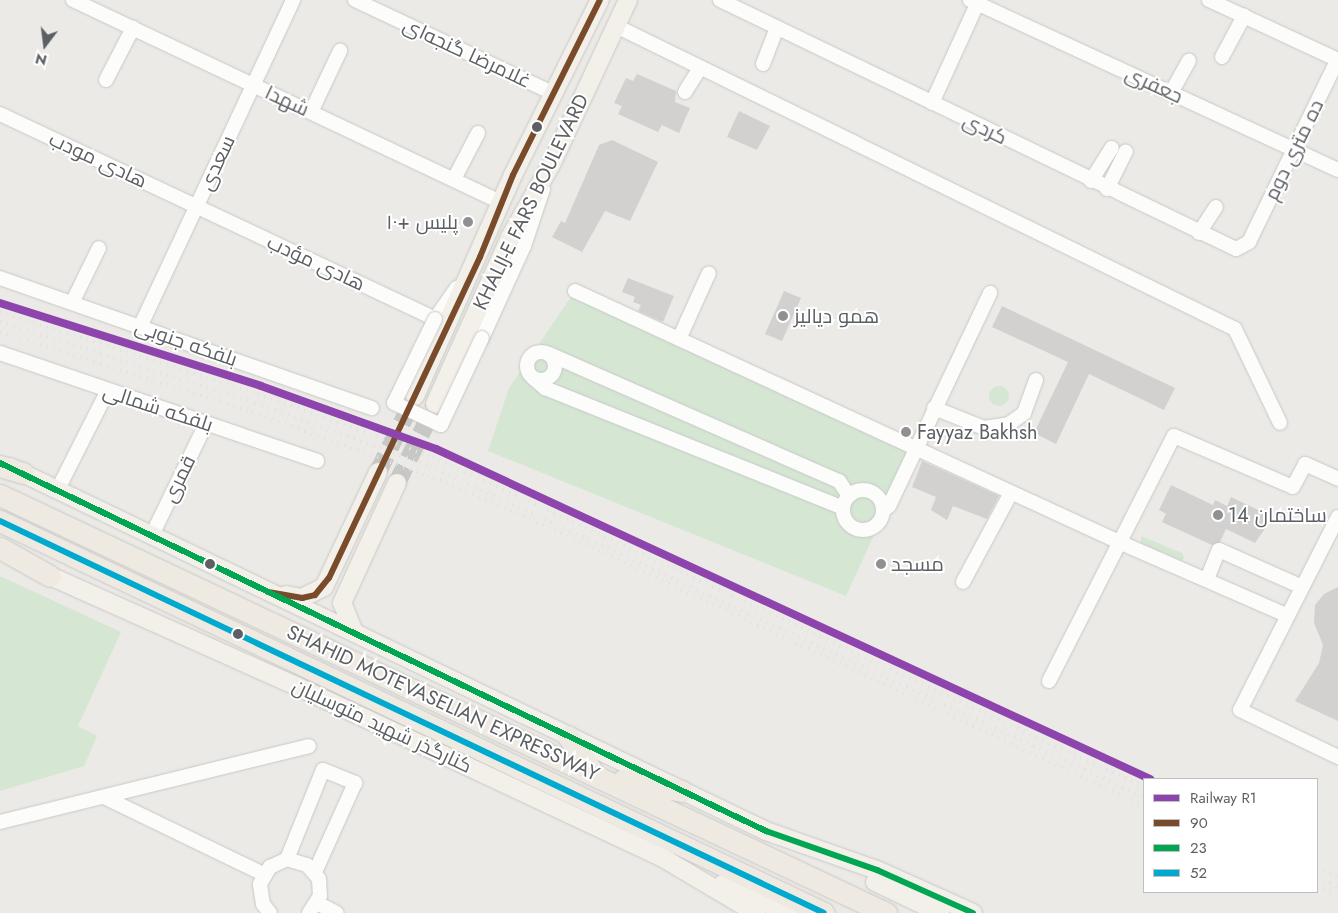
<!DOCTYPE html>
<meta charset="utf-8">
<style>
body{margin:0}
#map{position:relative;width:1338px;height:913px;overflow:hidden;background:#ebeae6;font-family:Jost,Cairo,sans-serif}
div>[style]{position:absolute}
.green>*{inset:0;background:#d5e6d3}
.round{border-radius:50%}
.building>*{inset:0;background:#d2d1cf}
.major-tunnel>*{height:18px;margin-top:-9px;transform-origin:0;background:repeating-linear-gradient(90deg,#c7c7c5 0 18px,transparent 0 27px)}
.roads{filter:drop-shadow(0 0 1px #c8c8c8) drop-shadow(0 0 1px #c8c8c8)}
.minor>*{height:14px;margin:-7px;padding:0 7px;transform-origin:7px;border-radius:7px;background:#fcfcfb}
.minor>.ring{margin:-7px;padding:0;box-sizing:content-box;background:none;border:14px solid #fcfcfb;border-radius:50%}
.major>*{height:18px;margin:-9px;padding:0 9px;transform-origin:9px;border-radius:9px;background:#f2f0e8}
.highway>*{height:21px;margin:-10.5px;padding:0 10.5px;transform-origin:10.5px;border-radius:10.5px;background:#eeeae2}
.rail>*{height:4px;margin-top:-2px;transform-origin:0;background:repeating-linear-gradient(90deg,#e2e2e2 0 1px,transparent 0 7px)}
.bridges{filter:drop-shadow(0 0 1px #c8c8c8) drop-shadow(0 0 1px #c8c8c8)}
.minor-bridge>*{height:14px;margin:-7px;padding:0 7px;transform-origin:7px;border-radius:7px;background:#fcfcfb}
.bus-1>*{height:6px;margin:-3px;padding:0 3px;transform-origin:3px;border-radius:3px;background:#7a4b2a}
.bus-2>*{height:6px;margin:-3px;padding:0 3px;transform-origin:3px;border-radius:3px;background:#00a651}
.bus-3>*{height:6px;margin:-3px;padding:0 3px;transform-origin:3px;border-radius:3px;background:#00a9ce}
.rail-1>*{height:8px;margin:-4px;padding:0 4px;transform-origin:4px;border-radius:4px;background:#8e44ad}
.dots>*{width:14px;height:14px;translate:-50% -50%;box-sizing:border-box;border:2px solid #fff;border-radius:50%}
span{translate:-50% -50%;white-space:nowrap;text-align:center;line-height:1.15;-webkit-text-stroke:4px #fff;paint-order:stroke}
.street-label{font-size:20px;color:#5c5f63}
.poi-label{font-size:20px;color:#5c5f63}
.right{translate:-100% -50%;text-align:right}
.left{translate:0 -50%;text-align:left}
.legend{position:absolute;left:1143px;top:778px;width:175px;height:115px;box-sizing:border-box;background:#fff;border:1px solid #bebfc1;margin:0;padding:6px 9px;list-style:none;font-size:15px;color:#5c5f63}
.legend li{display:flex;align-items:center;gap:10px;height:25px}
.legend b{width:25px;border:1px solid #bebfc1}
.north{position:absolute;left:20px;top:20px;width:50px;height:50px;-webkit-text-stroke:4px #fff;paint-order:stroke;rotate:195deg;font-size:14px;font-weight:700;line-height:20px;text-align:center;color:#5c5f63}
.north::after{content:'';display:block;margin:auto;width:18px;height:22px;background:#5c5f63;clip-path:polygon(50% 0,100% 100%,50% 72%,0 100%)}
</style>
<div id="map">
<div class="green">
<div style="clip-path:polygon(575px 291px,914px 448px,846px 596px,488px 451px,509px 388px)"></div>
<div class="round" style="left:989px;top:386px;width:20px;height:20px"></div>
<div style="clip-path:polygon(1141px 536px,1182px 553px,1184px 558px,1182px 561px,1141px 543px)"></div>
<div style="clip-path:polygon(0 576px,121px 632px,78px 726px,97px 736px,84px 766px,0 791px)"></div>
</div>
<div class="building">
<div style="clip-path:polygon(637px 74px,676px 91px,675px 102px,690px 108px,679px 133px,662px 125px,658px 132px,618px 114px,622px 106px,614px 103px,626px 78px,633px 81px)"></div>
<div style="clip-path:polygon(739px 111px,770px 126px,757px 150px,727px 137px)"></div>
<div style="clip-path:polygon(612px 140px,658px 162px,630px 221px,605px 211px,582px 252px,552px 237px,561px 221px,565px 223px,599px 145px)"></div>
<div style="clip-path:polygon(628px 278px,674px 296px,663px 322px,638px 311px,641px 305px,633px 302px,635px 297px,622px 292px)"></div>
<div style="clip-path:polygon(784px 291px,801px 298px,782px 341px,765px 334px)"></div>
<div style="clip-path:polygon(1002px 306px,1175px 388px,1164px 410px,1089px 374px,1056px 444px,1034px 433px,1068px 362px,992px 327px)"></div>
<div style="clip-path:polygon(922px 461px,999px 496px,987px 519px,953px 506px,947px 520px,931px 510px,936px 497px,912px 487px)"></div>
<div style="clip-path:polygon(1171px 485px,1213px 505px,1215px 500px,1227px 506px,1231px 497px,1273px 517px,1255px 543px,1226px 529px,1220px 542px,1212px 545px,1162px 522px,1166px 514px,1159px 510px)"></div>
<div style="clip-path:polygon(1338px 587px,1338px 721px,1295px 701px,1319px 663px,1323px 645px,1314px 623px,1315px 605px,1324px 594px)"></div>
</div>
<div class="major-tunnel">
<div style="left:378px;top:472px;width:85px;rotate:-64deg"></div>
<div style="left:397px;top:483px;width:87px;rotate:-64deg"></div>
</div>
<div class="roads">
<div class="minor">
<div style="left:73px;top:0;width:473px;rotate:25.3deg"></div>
<div style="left:355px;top:0;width:219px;rotate:25.2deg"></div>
<div style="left:720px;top:0;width:573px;rotate:25.76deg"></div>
<div style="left:1236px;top:249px;width:15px;rotate:-28deg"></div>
<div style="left:1249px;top:242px;width:203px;rotate:-64.1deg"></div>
<div style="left:970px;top:0;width:405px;rotate:24.8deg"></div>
<div style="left:1209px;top:0;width:142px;rotate:24.9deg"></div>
<div style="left:616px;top:26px;width:689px;rotate:26.08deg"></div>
<div style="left:1235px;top:329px;width:104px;rotate:64.4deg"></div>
<div style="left:1222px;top:57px;width:47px;rotate:-61.8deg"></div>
<div style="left:763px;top:64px;width:39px;rotate:-69deg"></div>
<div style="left:106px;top:80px;width:59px;rotate:-62.6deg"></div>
<div style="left:685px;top:92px;width:28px;rotate:-58deg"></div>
<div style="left:1171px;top:93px;width:37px;rotate:-61deg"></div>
<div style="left:932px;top:103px;width:113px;rotate:-65.5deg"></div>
<div style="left:311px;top:112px;width:68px;rotate:-64.6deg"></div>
<div style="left:0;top:114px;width:481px;rotate:25.2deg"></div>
<div style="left:435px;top:319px;width:38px;rotate:-55deg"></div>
<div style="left:454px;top:179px;width:52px;rotate:-62.4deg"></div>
<div style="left:1091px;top:181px;width:39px;rotate:-58deg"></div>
<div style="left:1107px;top:189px;width:42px;rotate:-63.4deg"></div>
<div style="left:1199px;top:233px;width:31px;rotate:-57deg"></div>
<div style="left:0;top:278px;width:394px;rotate:19.3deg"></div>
<div style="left:575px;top:291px;width:599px;rotate:24.77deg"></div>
<div style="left:1119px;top:542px;width:184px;rotate:23.6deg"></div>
<div style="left:72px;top:303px;width:61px;rotate:-63.9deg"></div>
<div style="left:140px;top:327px;width:361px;rotate:-64.9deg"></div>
<div style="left:482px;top:338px;width:101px;rotate:-65.5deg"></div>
<div style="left:524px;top:246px;width:60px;rotate:-71.6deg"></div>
<div style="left:679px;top:339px;width:72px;rotate:-65.6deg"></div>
<div class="ring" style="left:527px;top:352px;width:14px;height:14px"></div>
<div style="left:0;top:353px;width:335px;rotate:18.8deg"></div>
<div style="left:549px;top:354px;width:317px;rotate:23.7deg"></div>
<div style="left:839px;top:481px;width:18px;rotate:56deg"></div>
<div style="left:533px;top:378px;width:16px;rotate:40deg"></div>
<div style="left:545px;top:388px;width:321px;rotate:21.9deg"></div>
<div style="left:934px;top:408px;width:54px;rotate:21.8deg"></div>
<div style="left:984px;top:428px;width:25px;rotate:-9deg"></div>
<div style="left:1009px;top:424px;width:19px;rotate:-36deg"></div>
<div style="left:1024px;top:413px;width:35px;rotate:-70deg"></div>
<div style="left:58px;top:489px;width:109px;rotate:-63.2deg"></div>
<div class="ring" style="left:843px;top:490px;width:26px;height:26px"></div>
<div style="left:883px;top:510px;width:7px;rotate:-34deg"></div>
<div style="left:889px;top:506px;width:236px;rotate:-64.6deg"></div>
<div style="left:1338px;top:517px;width:216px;rotate:116.9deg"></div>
<div style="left:1240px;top:710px;width:109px;rotate:25.6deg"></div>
<div style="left:152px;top:535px;width:123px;rotate:-64.1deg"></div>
<div style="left:1207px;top:579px;width:31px;rotate:-68deg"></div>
<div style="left:1219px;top:550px;width:91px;rotate:24deg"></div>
<div style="left:963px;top:582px;width:101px;rotate:-61.7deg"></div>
<div style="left:1049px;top:681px;width:275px;rotate:-63deg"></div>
<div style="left:1174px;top:436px;width:129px;rotate:23.2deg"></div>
<div style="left:1293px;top:487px;width:26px;rotate:-62deg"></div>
<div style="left:1305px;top:464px;width:36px;rotate:24deg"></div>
<div style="left:104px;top:797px;width:177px;rotate:25.8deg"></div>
<div style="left:0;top:822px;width:318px;rotate:-13.8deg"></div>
<div style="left:287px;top:859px;width:96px;rotate:-68deg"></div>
<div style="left:323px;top:770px;width:35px;rotate:22deg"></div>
<div style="left:355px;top:783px;width:98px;rotate:114.2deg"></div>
<div style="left:317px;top:903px;width:22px;rotate:27deg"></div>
<div style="left:270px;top:913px;width:11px;rotate:-128deg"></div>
<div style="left:263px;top:904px;width:20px;rotate:-99deg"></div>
<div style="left:260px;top:884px;width:20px;rotate:-60deg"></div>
<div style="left:270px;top:867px;width:19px;rotate:-25deg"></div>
<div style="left:287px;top:859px;width:21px;rotate:17deg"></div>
<div style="left:307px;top:865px;width:18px;rotate:49deg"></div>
<div style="left:319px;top:879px;width:17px;rotate:87deg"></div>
<div style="left:320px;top:896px;width:20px;rotate:123deg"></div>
</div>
<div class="major">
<div style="left:415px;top:396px;width:242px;rotate:-66.1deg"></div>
<div style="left:513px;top:175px;width:195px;rotate:-63.6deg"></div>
<div style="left:435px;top:404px;width:183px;rotate:-65.8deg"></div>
<div style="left:510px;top:237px;width:85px;rotate:-60.4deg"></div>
<div style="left:552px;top:163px;width:180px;rotate:-65deg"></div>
<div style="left:10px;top:467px;width:839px;rotate:25.71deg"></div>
<div style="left:766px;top:831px;width:118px;rotate:19.4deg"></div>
<div style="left:877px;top:870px;width:105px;rotate:24.1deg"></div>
<div style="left:39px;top:571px;width:282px;rotate:24.1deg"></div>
<div style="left:296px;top:686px;width:405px;rotate:25.1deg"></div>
<div style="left:663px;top:858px;width:108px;rotate:30.6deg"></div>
<div style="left:286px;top:595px;width:16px;rotate:11deg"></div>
<div style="left:302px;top:598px;width:25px;rotate:-27deg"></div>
<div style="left:324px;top:587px;width:127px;rotate:-64.8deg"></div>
<div style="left:354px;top:632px;width:31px;rotate:-112deg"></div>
<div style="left:342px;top:603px;width:132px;rotate:-65.4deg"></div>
<div style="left:875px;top:882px;width:72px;rotate:25.5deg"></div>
<div style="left:723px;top:884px;width:72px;rotate:23.7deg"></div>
</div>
<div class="highway">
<div style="left:0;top:466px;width:24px;rotate:17deg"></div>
<div style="left:0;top:495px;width:980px;rotate:25.26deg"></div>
<div style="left:0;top:521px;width:912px;rotate:25.44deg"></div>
<div style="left:0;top:548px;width:57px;rotate:29.2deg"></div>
<div style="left:568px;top:736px;width:46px;rotate:55.6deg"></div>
<div style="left:623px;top:780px;width:60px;rotate:10.6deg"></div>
</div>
</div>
<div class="rail">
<div style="left:0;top:312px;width:271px;rotate:17.6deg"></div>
<div style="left:258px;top:394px;width:186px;rotate:19.8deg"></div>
<div style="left:433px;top:457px;width:784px;rotate:24.9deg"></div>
<div style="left:0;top:322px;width:268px;rotate:17.6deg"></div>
<div style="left:255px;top:403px;width:186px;rotate:19.8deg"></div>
<div style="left:430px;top:466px;width:787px;rotate:24.87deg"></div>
<div style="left:0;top:332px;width:264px;rotate:17.6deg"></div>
<div style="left:252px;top:412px;width:186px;rotate:19.8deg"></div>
<div style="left:427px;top:475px;width:132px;rotate:23.3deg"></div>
<div style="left:548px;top:527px;width:658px;rotate:25.09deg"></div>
<div style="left:1317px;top:867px;width:23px;rotate:25deg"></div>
<div style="left:1317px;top:877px;width:23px;rotate:25deg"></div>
<div style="left:1317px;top:887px;width:23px;rotate:25deg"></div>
</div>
<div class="bridges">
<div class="minor-bridge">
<div style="left:435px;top:319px;width:93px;rotate:116deg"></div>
<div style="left:394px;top:403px;width:52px;rotate:25.1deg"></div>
<div style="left:441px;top:425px;width:96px;rotate:-64.8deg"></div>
</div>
</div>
<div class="bus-1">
<div style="left:268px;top:592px;width:35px;rotate:10deg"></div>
<div style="left:302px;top:598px;width:13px;rotate:-13deg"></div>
<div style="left:315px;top:595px;width:22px;rotate:-51deg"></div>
<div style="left:329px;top:578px;width:355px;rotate:-64.8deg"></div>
<div style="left:480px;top:257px;width:88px;rotate:-68.1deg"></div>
<div style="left:513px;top:175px;width:195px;rotate:-63.6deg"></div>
</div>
<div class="bus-2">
<div style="left:0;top:463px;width:850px;rotate:25.66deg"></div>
<div style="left:766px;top:831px;width:118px;rotate:19.4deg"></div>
<div style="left:877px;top:870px;width:105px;rotate:24.1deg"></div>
</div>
<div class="bus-3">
<div style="left:0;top:521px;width:912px;rotate:25.44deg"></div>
</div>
<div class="rail-1">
<div style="left:0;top:303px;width:274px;rotate:17.6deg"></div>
<div style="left:261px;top:386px;width:186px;rotate:19.8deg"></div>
<div style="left:436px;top:449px;width:787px;rotate:24.81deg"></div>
</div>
<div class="dots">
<div style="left:537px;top:127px;background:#5c5f63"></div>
<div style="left:468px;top:222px;background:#8e9091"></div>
<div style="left:783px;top:316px;background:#8e9091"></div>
<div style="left:906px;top:432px;background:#8e9091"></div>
<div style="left:1218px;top:515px;background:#8e9091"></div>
<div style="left:210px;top:564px;background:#5c5f63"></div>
<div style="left:881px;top:564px;background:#8e9091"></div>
<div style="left:238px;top:634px;background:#5c5f63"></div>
</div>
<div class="street-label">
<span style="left:467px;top:53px;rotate:25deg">غلامرضا گنجه‌ای</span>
<span style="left:1154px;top:85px;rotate:25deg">جعفری</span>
<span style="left:287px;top:101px;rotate:25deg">شهدا</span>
<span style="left:985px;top:129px;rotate:26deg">کردی</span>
<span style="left:1294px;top:150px;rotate:-64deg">ده متری دوم</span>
<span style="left:98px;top:160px;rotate:25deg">هادی مودب</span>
<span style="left:217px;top:163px;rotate:-65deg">سعدی</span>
<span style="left:531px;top:202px;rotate:-64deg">KHALIJ-E FARS BOULEVARD</span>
<span style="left:316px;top:263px;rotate:25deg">هادی مؤدب</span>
<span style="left:186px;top:343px;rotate:19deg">بلفکه جنوبی</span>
<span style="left:158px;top:408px;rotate:18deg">بلفکه شمالی</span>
<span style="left:179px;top:479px;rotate:-64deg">قمری</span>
<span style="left:443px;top:703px;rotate:25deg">SHAHID MOTEVASELIAN EXPRESSWAY</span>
<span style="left:382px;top:726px;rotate:25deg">کنارگذر شهید متوسلیان</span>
</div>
<div class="poi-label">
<span class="right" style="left:458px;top:222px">پلیس +۱۰</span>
<span class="left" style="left:794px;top:316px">همو دیالیز</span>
<span class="left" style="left:917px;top:432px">Fayyaz Bakhsh</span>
<span class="left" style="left:1228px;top:515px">ساختمان 14</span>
<span class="left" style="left:891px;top:564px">مسجد</span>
</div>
<ul class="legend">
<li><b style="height:6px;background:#8e44ad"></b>Railway R1</li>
<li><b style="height:6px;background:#7a4b2a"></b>90</li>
<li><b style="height:6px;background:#00a651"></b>23</li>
<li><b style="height:6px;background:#00a9ce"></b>52</li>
</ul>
<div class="north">N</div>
</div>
